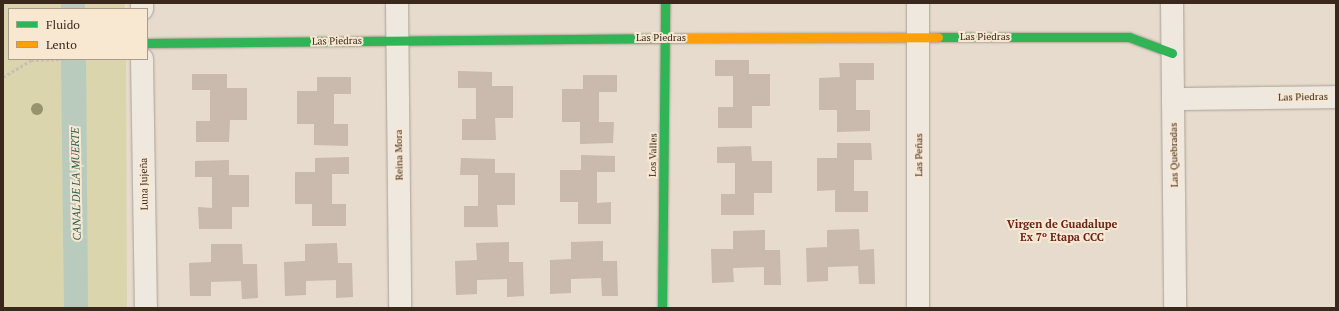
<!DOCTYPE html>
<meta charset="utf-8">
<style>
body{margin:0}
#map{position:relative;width:1339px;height:311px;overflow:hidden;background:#e6dbcc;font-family:"PT Serif",serif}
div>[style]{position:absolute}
.green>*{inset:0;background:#dad5ad}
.water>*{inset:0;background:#b8cbbd}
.building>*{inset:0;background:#cab9ad}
.path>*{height:2.5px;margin-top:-1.25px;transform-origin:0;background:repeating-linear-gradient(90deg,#c7beb5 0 3px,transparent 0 5px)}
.roads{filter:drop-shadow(0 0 1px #aba096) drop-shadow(0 0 1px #aba096)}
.street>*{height:22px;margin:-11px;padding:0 11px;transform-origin:11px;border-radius:11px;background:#eee8df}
.fast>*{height:9px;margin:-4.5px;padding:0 4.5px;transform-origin:4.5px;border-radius:4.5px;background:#30b455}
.slow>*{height:9px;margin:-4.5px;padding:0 4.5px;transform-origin:4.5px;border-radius:4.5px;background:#ff9f0a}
.trees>*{width:12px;height:12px;margin:-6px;border-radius:50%;background:#95946e}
span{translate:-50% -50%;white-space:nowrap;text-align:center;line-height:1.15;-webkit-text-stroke:4px #f8e8d2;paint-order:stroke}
.street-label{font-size:10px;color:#3b281d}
.water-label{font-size:11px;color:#2b5c53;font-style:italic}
.neighbourhood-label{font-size:11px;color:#6b2019;font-weight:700}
.frame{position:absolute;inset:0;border:4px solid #3b281d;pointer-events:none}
.legend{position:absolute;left:8px;top:8px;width:140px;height:52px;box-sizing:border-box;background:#f8e8d2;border:1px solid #ac9b8a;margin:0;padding:5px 7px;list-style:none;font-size:12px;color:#3b281d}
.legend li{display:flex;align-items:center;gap:8px;height:20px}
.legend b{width:20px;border:1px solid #ac9b8a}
</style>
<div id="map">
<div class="green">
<div style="clip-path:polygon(3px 3px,125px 3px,125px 9px,9px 9px,9px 59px,126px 59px,127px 308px,3px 308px)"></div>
</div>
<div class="water">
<div style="clip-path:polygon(61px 3px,85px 3px,85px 9px,61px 9px)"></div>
<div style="clip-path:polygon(61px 59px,86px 59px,88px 308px,64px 308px)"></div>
</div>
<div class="building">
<div style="clip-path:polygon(715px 60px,749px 60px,749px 74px,770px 74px,770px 106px,752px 106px,752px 128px,718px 128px,718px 107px,733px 107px,733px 76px,715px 76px)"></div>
<div style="clip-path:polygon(839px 63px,874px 63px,874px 80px,856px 80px,856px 110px,870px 110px,870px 131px,837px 132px,837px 110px,819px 110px,819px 78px,840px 77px)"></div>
<div style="clip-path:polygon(458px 71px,492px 72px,492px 86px,513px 86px,513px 118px,495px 118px,496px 140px,462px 140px,462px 119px,476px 119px,476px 88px,458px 88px)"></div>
<div style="clip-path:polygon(192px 74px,227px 74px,227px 88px,247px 88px,247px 120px,230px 120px,229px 142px,196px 142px,196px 121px,210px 121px,210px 90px,192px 90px)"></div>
<div style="clip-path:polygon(583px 75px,617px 75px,617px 92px,599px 92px,599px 122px,614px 122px,613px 143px,580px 144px,580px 122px,562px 122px,562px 89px,583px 89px)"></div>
<div style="clip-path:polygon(317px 77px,351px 77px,351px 94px,334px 94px,334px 124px,348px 124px,348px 146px,314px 145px,314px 124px,297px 124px,297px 91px,317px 91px)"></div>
<div style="clip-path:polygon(837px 143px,871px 143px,872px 160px,854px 160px,854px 191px,868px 191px,868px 212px,835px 212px,835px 190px,817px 191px,817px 158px,837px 158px)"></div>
<div style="clip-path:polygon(751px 146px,752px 161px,772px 161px,772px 193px,754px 193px,754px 215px,721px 215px,721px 194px,735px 194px,735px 163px,717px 163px,717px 147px)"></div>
<div style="clip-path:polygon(581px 155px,615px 156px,615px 172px,597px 172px,597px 203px,611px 202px,611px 224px,578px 224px,578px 202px,560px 202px,560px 170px,581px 170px)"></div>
<div style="clip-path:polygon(349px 157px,349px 174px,332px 174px,332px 204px,346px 204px,346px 226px,312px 226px,312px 204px,295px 204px,295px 172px,315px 172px,315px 158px)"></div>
<div style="clip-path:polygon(461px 158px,495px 159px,495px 173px,515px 173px,515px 205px,497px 205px,498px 227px,464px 227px,464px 206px,478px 206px,478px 175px,460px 175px)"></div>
<div style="clip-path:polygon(229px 160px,229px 175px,249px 175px,249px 207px,232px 207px,232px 229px,199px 229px,198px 207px,212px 208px,212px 177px,195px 177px,195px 161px)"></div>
<div style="clip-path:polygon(859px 229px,860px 250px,874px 249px,875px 284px,859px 284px,858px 266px,828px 267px,828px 281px,807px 282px,806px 248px,827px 247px,827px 230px)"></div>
<div style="clip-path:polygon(765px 230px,765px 250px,780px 250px,781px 285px,764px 285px,764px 267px,733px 268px,734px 282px,712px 283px,711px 249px,733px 249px,733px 231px)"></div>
<div style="clip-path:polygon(603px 241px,603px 261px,617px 261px,618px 296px,602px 296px,601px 278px,571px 279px,571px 293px,550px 294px,550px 260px,571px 259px,571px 242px)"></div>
<div style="clip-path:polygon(509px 242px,509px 262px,523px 262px,524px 296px,507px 297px,507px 279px,477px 280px,477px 294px,456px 295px,455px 261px,477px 260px,476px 243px)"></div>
<div style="clip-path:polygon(337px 243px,338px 263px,352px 263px,353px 297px,336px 298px,336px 280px,306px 281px,306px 295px,285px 296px,284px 262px,305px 261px,305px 244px)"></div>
<div style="clip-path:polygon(211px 244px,242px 244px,243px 264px,257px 264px,258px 298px,242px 299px,241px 281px,211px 282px,211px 296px,190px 296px,189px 263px,211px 262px)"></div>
</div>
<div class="path">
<div style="left:3px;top:77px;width:33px;rotate:-31deg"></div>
<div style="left:31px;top:60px;width:37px;rotate:-2deg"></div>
</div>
<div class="roads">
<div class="street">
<div style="left:142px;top:3px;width:6px;rotate:90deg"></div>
<div style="left:397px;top:3px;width:305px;rotate:89.4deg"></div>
<div style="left:918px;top:3px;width:305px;rotate:90deg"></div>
<div style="left:1172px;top:3px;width:305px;rotate:89.4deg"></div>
<div style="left:142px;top:59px;width:249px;rotate:89.1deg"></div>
<div style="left:1173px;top:99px;width:163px;rotate:-0.7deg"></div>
</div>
<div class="fast">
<div style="left:938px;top:37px;width:191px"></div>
<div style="left:1129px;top:37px;width:46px;rotate:20.4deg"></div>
<div style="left:147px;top:43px;width:541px;rotate:-0.53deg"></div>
<div style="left:662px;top:308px;width:305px;rotate:-89.4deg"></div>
</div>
<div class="slow">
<div style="left:688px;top:38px;width:250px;rotate:-0.2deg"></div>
</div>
</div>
<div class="trees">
<div style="left:37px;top:109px"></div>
</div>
<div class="street-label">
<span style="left:985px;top:37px">Las Piedras</span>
<span style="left:661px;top:38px">Las Piedras</span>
<span style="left:337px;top:41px;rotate:-1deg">Las Piedras</span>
<span style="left:1303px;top:97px;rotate:-1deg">Las Piedras</span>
<span style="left:399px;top:155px;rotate:-91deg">Reina Mora</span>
<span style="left:653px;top:155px;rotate:-89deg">Los Valles</span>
<span style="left:919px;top:155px;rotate:-90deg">Las Peñas</span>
<span style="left:1174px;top:155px;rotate:-91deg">Las Quebradas</span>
<span style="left:144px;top:184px;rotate:-91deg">Luna Jujeña</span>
</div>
<div class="water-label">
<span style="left:76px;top:184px;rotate:-91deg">CANAL DE LA MUERTE</span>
</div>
<div class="neighbourhood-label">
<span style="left:1062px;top:231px">Virgen de Guadalupe<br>Ex 7º Etapa CCC</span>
</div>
<div class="frame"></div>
<ul class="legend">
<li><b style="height:5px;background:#30b455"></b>Fluido</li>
<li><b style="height:5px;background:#ff9f0a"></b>Lento</li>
</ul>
</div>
